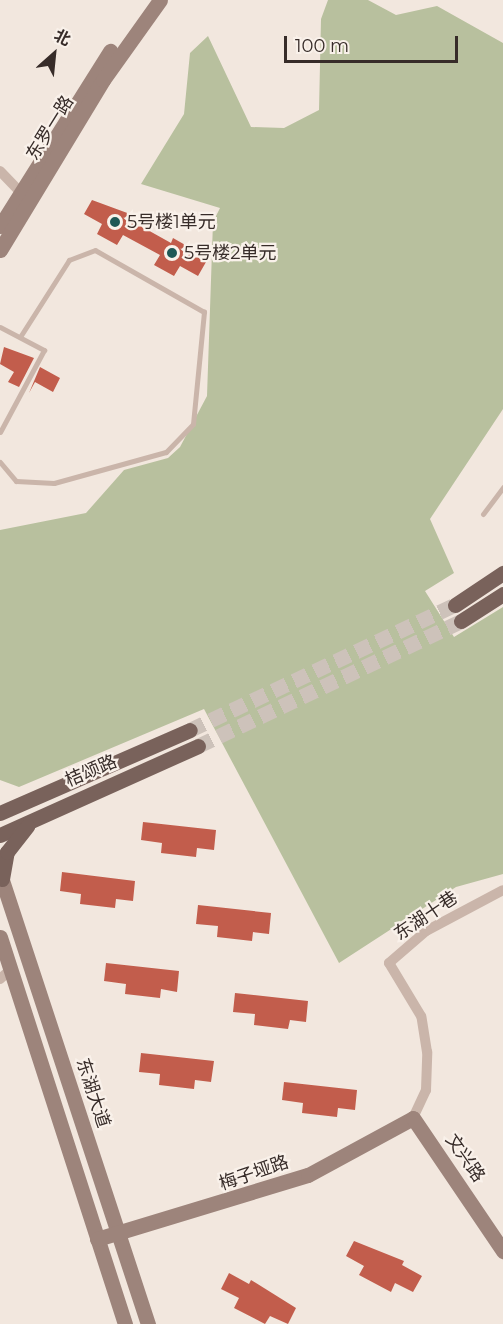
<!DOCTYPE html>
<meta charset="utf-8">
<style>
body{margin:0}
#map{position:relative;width:503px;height:1324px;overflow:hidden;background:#f2e7de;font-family:Montserrat,"Noto Sans SC",sans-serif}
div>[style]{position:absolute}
.green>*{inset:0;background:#b8c09e}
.building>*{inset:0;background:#c25d4c}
.primary-tunnel>*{height:15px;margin-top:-7.5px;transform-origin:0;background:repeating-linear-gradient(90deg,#cdc2ba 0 15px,transparent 0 23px)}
.lane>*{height:5px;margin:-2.5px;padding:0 2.5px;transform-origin:2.5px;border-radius:2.5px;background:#cab5aa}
.street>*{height:10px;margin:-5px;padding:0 5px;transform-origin:5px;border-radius:5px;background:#cab5aa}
.secondary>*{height:15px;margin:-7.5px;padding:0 7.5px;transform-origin:7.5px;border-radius:7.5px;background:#9d847b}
.primary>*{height:15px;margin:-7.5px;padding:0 7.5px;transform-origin:7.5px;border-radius:7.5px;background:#79625b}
.dots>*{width:16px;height:16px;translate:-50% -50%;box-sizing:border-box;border:3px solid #f9f1ea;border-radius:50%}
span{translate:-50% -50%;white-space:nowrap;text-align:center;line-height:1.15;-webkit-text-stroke:4.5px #f9f1ea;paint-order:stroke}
.street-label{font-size:18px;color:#372c29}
.poi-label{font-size:18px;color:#372c29}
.left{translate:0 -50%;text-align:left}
.north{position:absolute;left:24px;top:24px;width:60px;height:60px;-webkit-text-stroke:4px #f9f1ea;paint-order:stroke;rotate:27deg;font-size:16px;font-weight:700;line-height:24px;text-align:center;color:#372c29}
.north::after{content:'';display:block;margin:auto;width:21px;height:27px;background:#372c29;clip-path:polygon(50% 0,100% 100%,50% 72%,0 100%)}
.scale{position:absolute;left:284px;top:36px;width:174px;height:27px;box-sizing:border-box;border:3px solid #372c29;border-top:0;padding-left:8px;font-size:18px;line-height:21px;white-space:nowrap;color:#372c29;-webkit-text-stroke:4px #f9f1ea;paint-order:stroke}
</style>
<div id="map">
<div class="green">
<div style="clip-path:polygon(328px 0,368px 0,396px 15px,437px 6px,503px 43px,503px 409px,430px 519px,454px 573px,425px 591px,454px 637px,503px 607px,503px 874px,456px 887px,339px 963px,204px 709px,19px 787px,0 780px,0 530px,86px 513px,124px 470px,168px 458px,180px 447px,207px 396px,213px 222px,220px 208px,141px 184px,184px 114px,190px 53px,208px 36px,251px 127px,284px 128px,319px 110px,321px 19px)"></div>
</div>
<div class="building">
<div style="clip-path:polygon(92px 200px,130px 214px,128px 219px,171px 243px,173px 238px,187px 246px,185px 250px,206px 262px,198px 276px,180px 266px,174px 276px,154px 265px,160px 255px,123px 235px,117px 245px,97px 234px,102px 224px,84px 214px)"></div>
<div style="clip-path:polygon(4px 347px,34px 358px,19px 387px,8px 382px,14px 372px,0 364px)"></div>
<div style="clip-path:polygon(40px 367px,60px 378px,53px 392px,35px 382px,29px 393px)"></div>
<div style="clip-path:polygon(143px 822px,216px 830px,214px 850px,197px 848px,196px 857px,161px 853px,162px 843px,141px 840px)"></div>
<div style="clip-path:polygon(62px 872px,135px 881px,133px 901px,116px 899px,115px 908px,80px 904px,81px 894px,60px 891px)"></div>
<div style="clip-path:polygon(198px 905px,271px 913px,269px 934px,253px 932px,252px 941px,217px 937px,218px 926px,196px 924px)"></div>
<div style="clip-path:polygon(106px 963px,179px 971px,177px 992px,161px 989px,160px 998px,125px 994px,126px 984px,104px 981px)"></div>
<div style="clip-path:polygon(235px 993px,308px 1001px,306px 1022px,290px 1020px,288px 1029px,254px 1025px,255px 1014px,233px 1012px)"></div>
<div style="clip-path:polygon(141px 1053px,214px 1061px,211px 1082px,195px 1080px,194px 1089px,159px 1085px,160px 1074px,139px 1072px)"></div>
<div style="clip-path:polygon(284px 1082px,357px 1090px,355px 1110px,338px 1108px,337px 1117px,302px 1113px,303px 1103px,282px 1100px)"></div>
<div style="clip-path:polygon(354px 1241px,404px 1261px,402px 1265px,422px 1276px,413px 1292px,395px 1283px,391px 1292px,359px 1275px,364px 1266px,346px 1256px)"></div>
<div style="clip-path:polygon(229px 1273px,249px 1284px,251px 1280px,296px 1308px,288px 1324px,270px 1316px,265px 1324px,234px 1308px,239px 1298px,221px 1289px)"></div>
</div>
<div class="primary-tunnel">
<div style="left:190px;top:730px;width:293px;rotate:-25.3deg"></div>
<div style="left:198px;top:746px;width:291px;rotate:-25.4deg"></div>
</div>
<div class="lane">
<div style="left:0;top:327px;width:50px;rotate:27.6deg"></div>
<div style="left:44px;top:350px;width:93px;rotate:118.2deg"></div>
<div style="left:0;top:462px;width:25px;rotate:50deg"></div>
<div style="left:16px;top:481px;width:38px;rotate:3deg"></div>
<div style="left:54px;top:483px;width:116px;rotate:-15.5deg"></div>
<div style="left:166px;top:452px;width:39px;rotate:-46deg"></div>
<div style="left:193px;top:424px;width:113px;rotate:-84.4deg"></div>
<div style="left:204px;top:312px;width:125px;rotate:-150.4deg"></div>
<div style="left:95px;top:250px;width:28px;rotate:159deg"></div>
<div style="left:69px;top:260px;width:91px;rotate:122.5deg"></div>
<div style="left:483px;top:514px;width:34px;rotate:-53deg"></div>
</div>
<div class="street">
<div style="left:0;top:171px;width:35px;rotate:46deg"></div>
<div style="left:0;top:979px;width:15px;rotate:-42deg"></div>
<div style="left:413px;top:1118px;width:31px;rotate:-65deg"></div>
<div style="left:426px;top:1090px;width:38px;rotate:-88deg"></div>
<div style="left:427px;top:1052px;width:36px;rotate:-99deg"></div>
<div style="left:421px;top:1016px;width:62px;rotate:-121.1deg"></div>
<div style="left:389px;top:963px;width:49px;rotate:-40.9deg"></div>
<div style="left:426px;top:931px;width:87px;rotate:-28deg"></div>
</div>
<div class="secondary">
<div style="left:0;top:226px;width:207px;rotate:-57.8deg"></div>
<div style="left:0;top:250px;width:199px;rotate:-58.8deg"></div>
<div style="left:103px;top:80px;width:98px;rotate:-54.5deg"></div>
<div style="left:0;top:874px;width:474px;rotate:71.8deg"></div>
<div style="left:0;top:937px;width:407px;rotate:72.1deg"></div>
<div style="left:97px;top:1239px;width:220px;rotate:-16.9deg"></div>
<div style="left:308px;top:1175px;width:119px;rotate:-28.5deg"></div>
<div style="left:413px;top:1118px;width:161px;rotate:55.9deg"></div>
</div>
<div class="primary">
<div style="left:455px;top:605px;width:58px;rotate:-33.7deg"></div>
<div style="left:461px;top:621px;width:50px;rotate:-32.7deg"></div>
<div style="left:0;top:813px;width:207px;rotate:-23.6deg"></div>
<div style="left:0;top:835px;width:217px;rotate:-24.2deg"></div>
<div style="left:2px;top:879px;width:27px;rotate:-80deg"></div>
<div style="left:7px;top:852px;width:33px;rotate:-52deg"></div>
</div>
<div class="dots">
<div style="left:115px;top:222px;background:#205856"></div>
<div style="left:172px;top:253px;background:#205856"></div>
</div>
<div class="street-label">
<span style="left:50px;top:128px;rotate:-58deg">东罗一路</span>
<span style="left:91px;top:771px;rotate:-23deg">桔颂路</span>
<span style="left:426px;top:916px;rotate:-34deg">东湖十巷</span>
<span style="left:93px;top:1093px;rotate:72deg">东湖大道</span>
<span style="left:465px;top:1158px;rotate:55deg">文兴路</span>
<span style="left:254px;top:1173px;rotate:-19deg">梅子垭路</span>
</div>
<div class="poi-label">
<span class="left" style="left:127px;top:222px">5号楼1单元</span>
<span class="left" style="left:184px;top:253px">5号楼2单元</span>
</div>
<div class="north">北</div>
<div class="scale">100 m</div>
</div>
